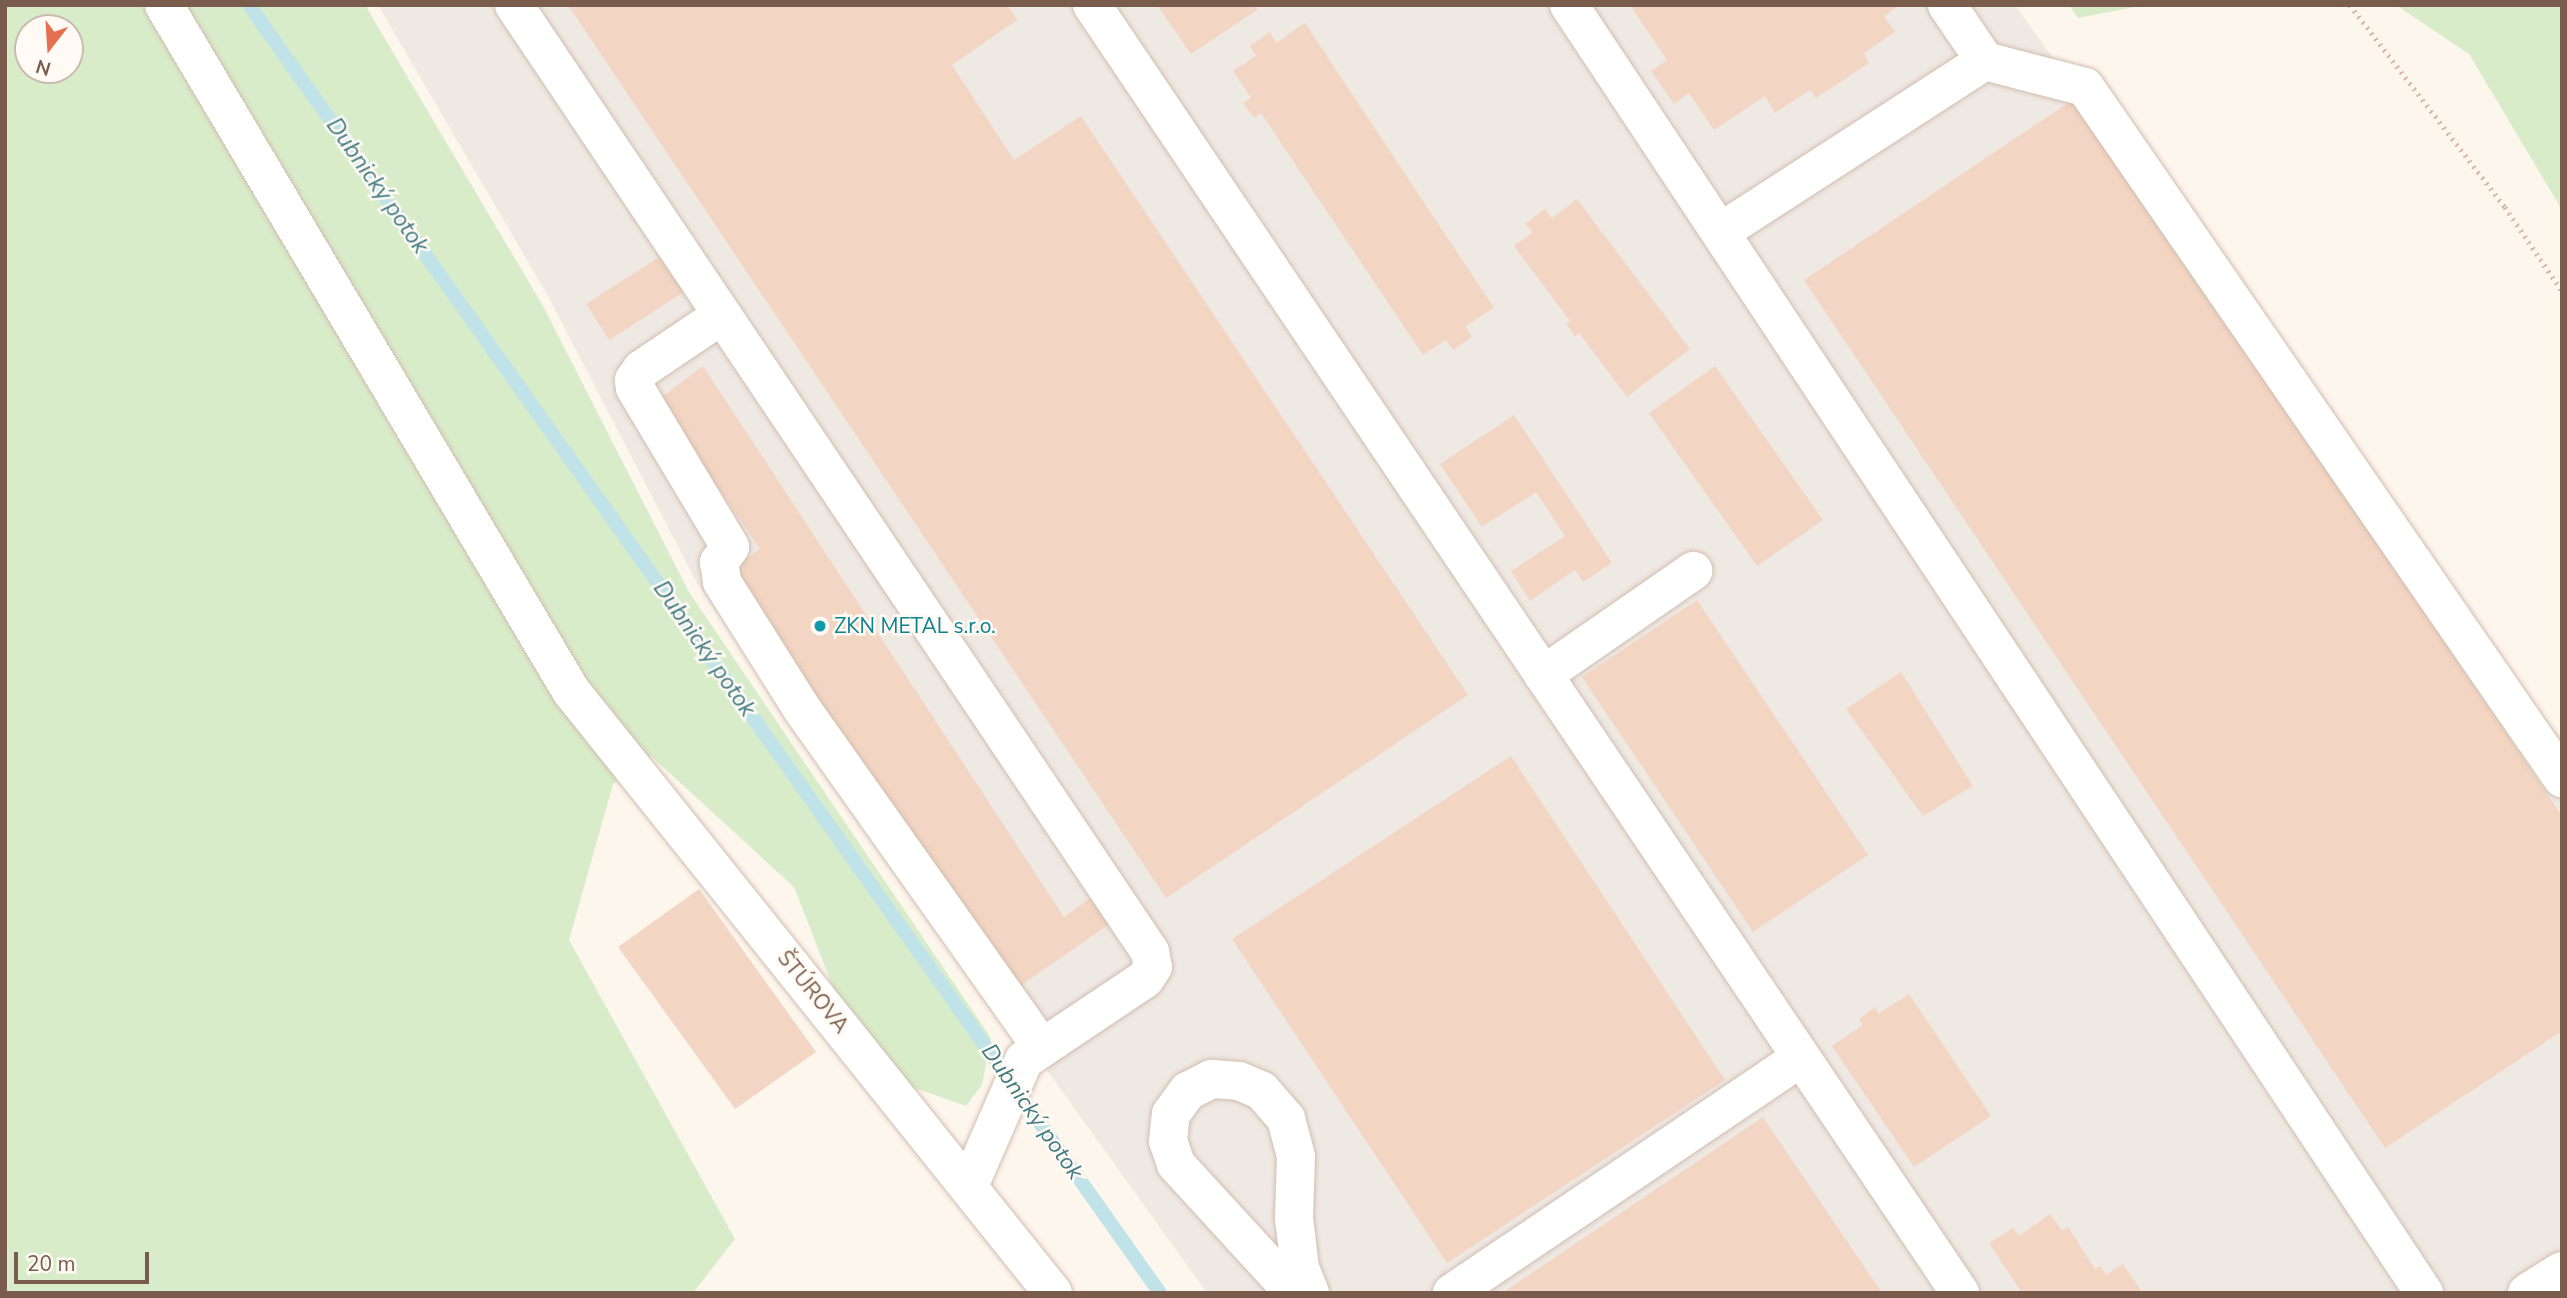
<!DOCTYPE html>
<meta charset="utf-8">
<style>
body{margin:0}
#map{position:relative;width:2567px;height:1298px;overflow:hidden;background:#fdf6ec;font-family:"Nunito Sans",sans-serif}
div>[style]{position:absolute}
.industrial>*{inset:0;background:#efe9e4}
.green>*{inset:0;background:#d8ecc9}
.stream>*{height:14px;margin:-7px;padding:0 7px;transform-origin:7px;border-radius:7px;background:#bfe3e8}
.building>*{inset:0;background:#f3d5c3}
.path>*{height:4.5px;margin-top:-2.25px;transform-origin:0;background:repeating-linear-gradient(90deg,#d9b8a5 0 2px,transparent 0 7px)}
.roads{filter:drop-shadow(0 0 2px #d1beb0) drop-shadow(0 0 2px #d1beb0)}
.minor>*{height:38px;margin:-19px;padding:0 19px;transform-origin:19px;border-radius:19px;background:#fff}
.dots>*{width:19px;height:19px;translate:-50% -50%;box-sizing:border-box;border:4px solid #fffaf3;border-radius:50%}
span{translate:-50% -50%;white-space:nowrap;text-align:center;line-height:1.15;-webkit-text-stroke:5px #fffaf3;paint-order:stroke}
.culture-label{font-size:21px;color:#0d838f}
.left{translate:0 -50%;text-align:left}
.street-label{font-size:21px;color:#7a5c4d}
.water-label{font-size:23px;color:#437c86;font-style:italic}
.frame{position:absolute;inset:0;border:7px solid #7a5c4d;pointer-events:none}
.north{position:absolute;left:14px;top:14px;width:70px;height:70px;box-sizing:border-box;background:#fffaf3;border:2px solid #cabbb1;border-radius:50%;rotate:197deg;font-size:19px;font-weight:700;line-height:28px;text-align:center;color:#7a5c4d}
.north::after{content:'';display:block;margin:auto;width:24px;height:32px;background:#e76f51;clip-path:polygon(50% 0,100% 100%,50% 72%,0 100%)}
.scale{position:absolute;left:14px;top:1252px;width:135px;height:32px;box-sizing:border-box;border:4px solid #7a5c4d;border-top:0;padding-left:9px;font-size:21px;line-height:24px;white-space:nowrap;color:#7a5c4d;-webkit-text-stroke:5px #fffaf3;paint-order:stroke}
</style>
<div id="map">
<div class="industrial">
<div style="clip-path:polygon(378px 5px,2015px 5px,2562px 769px,2562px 1293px,1207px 1293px,697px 583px,548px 296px)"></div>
</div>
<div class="green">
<div style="clip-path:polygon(evenodd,5px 5px,365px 5px,543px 306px,689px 592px,991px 1038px,982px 1085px,966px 1106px,912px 1087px,846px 1020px,794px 887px,651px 756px,613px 784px,569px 940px,735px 1239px,693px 1293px,5px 1293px,5px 5px,28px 28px,70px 28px,70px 70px,28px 70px,28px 28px)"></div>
<div style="clip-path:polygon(2069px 5px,2145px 5px,2078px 18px)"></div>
<div style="clip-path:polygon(2396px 5px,2562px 5px,2562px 210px,2469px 54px)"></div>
</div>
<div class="stream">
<div style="left:249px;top:5px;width:1578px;rotate:54.73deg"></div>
</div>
<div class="building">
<div style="clip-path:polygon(568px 5px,1007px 5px,1017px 20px,952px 65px,1014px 160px,1081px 116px,1468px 695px,1166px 898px)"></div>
<div style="clip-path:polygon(1157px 5px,1254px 5px,1257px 10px,1191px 54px)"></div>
<div style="clip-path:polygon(1630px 5px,1900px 5px,1884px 16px,1895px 32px,1864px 53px,1869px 63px,1816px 98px,1810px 90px,1775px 113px,1765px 96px,1714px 130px,1689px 93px,1674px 104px,1651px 71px,1667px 60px)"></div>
<div style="clip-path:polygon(1305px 23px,1494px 308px,1466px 326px,1472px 337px,1453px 350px,1446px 340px,1423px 355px,1261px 113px,1254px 118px,1243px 103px,1251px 98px,1233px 71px,1256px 56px,1250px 46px,1270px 32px,1276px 43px)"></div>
<div style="clip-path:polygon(2077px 97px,2562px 816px,2562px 1031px,2385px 1148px,1804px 280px)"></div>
<div style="clip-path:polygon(1577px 199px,1690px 349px,1627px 397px,1579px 333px,1575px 337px,1566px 323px,1570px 321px,1514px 246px,1533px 232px,1525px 224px,1545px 209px,1552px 218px)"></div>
<div style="clip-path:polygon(664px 254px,687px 290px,609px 340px,586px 304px)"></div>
<div style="clip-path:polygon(703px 366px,1064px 917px,1097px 893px,1114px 921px,1020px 986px,995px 963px,730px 570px,760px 549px,658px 400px)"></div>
<div style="clip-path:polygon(1715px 366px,1823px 520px,1757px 566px,1649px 413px)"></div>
<div style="clip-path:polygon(1514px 415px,1612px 563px,1583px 582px,1575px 570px,1530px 601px,1511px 571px,1565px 536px,1536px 492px,1482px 527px,1440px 464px)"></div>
<div style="clip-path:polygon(1697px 600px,1868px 855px,1753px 932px,1582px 677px)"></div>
<div style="clip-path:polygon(1901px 672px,1973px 786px,1923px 816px,1846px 709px)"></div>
<div style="clip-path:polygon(1511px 756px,1725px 1080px,1447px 1263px,1232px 939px)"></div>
<div style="clip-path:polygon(699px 889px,816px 1052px,735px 1109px,618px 947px)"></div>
<div style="clip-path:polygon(1909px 994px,1991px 1116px,1914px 1167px,1832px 1046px,1863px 1025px,1859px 1019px,1875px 1007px,1879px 1013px)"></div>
<div style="clip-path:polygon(1763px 1117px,1882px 1293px,1502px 1293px)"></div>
<div style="clip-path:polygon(2050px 1214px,2062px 1231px,2068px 1227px,2095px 1269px,2101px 1266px,2106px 1275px,2123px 1264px,2143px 1293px,2022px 1293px,1989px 1243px,2013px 1228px,2019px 1236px)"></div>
</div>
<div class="path">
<div style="left:2350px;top:5px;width:255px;rotate:52.5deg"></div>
<div style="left:2505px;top:207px;width:102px;rotate:55.8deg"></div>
</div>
<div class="roads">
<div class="minor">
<div style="left:164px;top:5px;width:798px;rotate:59.32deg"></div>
<div style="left:571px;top:691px;width:771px;rotate:51.32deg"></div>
<div style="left:514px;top:5px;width:1141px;rotate:56.11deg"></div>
<div style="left:1150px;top:952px;width:15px;rotate:79deg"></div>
<div style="left:1153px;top:967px;width:14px;rotate:124deg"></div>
<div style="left:1145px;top:979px;width:146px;rotate:146.2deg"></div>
<div style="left:1024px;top:1060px;width:137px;rotate:113.6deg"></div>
<div style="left:1092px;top:5px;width:1553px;rotate:56.02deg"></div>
<div style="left:1569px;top:5px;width:1546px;rotate:56.42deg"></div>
<div style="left:1947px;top:5px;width:68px;rotate:55.8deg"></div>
<div style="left:1985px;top:61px;width:103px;rotate:14.6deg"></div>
<div style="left:2085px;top:87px;width:840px;rotate:55.38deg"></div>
<div style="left:1722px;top:231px;width:313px;rotate:-32.9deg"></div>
<div style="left:722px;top:315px;width:97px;rotate:146deg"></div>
<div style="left:642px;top:369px;width:14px;rotate:126deg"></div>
<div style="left:634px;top:380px;width:8px;rotate:83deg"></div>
<div style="left:635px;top:388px;width:185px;rotate:59.1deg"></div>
<div style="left:730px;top:547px;width:19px;rotate:126deg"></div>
<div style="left:719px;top:562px;width:20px;rotate:81deg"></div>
<div style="left:722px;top:582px;width:150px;rotate:57.8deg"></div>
<div style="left:802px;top:709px;width:415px;rotate:54.7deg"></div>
<div style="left:1543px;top:675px;width:183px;rotate:-34.7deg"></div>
<div style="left:1294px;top:1293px;width:175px;rotate:-132.5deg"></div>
<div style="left:1176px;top:1164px;width:24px;rotate:-109deg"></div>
<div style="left:1168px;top:1141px;width:27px;rotate:-84deg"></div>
<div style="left:1171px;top:1114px;width:29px;rotate:-54deg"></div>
<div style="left:1188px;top:1091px;width:27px;rotate:-27deg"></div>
<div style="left:1212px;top:1079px;width:27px;rotate:4deg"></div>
<div style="left:1239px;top:1081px;width:25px;rotate:23deg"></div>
<div style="left:1262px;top:1091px;width:37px;rotate:49deg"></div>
<div style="left:1286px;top:1119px;width:39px;rotate:75deg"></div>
<div style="left:1296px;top:1157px;width:61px;rotate:91.9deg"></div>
<div style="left:1294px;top:1218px;width:50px;rotate:83.2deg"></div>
<div style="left:1300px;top:1268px;width:27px;rotate:68deg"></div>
<div style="left:1452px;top:1293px;width:421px;rotate:-34deg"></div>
<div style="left:2527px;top:1293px;width:41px;rotate:-32.2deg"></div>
</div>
</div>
<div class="dots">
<div style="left:820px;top:626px;background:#0f9aa8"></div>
</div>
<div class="culture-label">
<span class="left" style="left:834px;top:626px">ZKN METAL s.r.o.</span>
</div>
<div class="street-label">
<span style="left:813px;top:992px;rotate:51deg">ŠTÚROVA</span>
</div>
<div class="water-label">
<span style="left:377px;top:186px;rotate:55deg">Dubnický potok</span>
<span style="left:704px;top:649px;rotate:55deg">Dubnický potok</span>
<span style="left:1032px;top:1112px;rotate:55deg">Dubnický potok</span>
</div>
<div class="frame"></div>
<div class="north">N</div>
<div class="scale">20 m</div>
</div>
